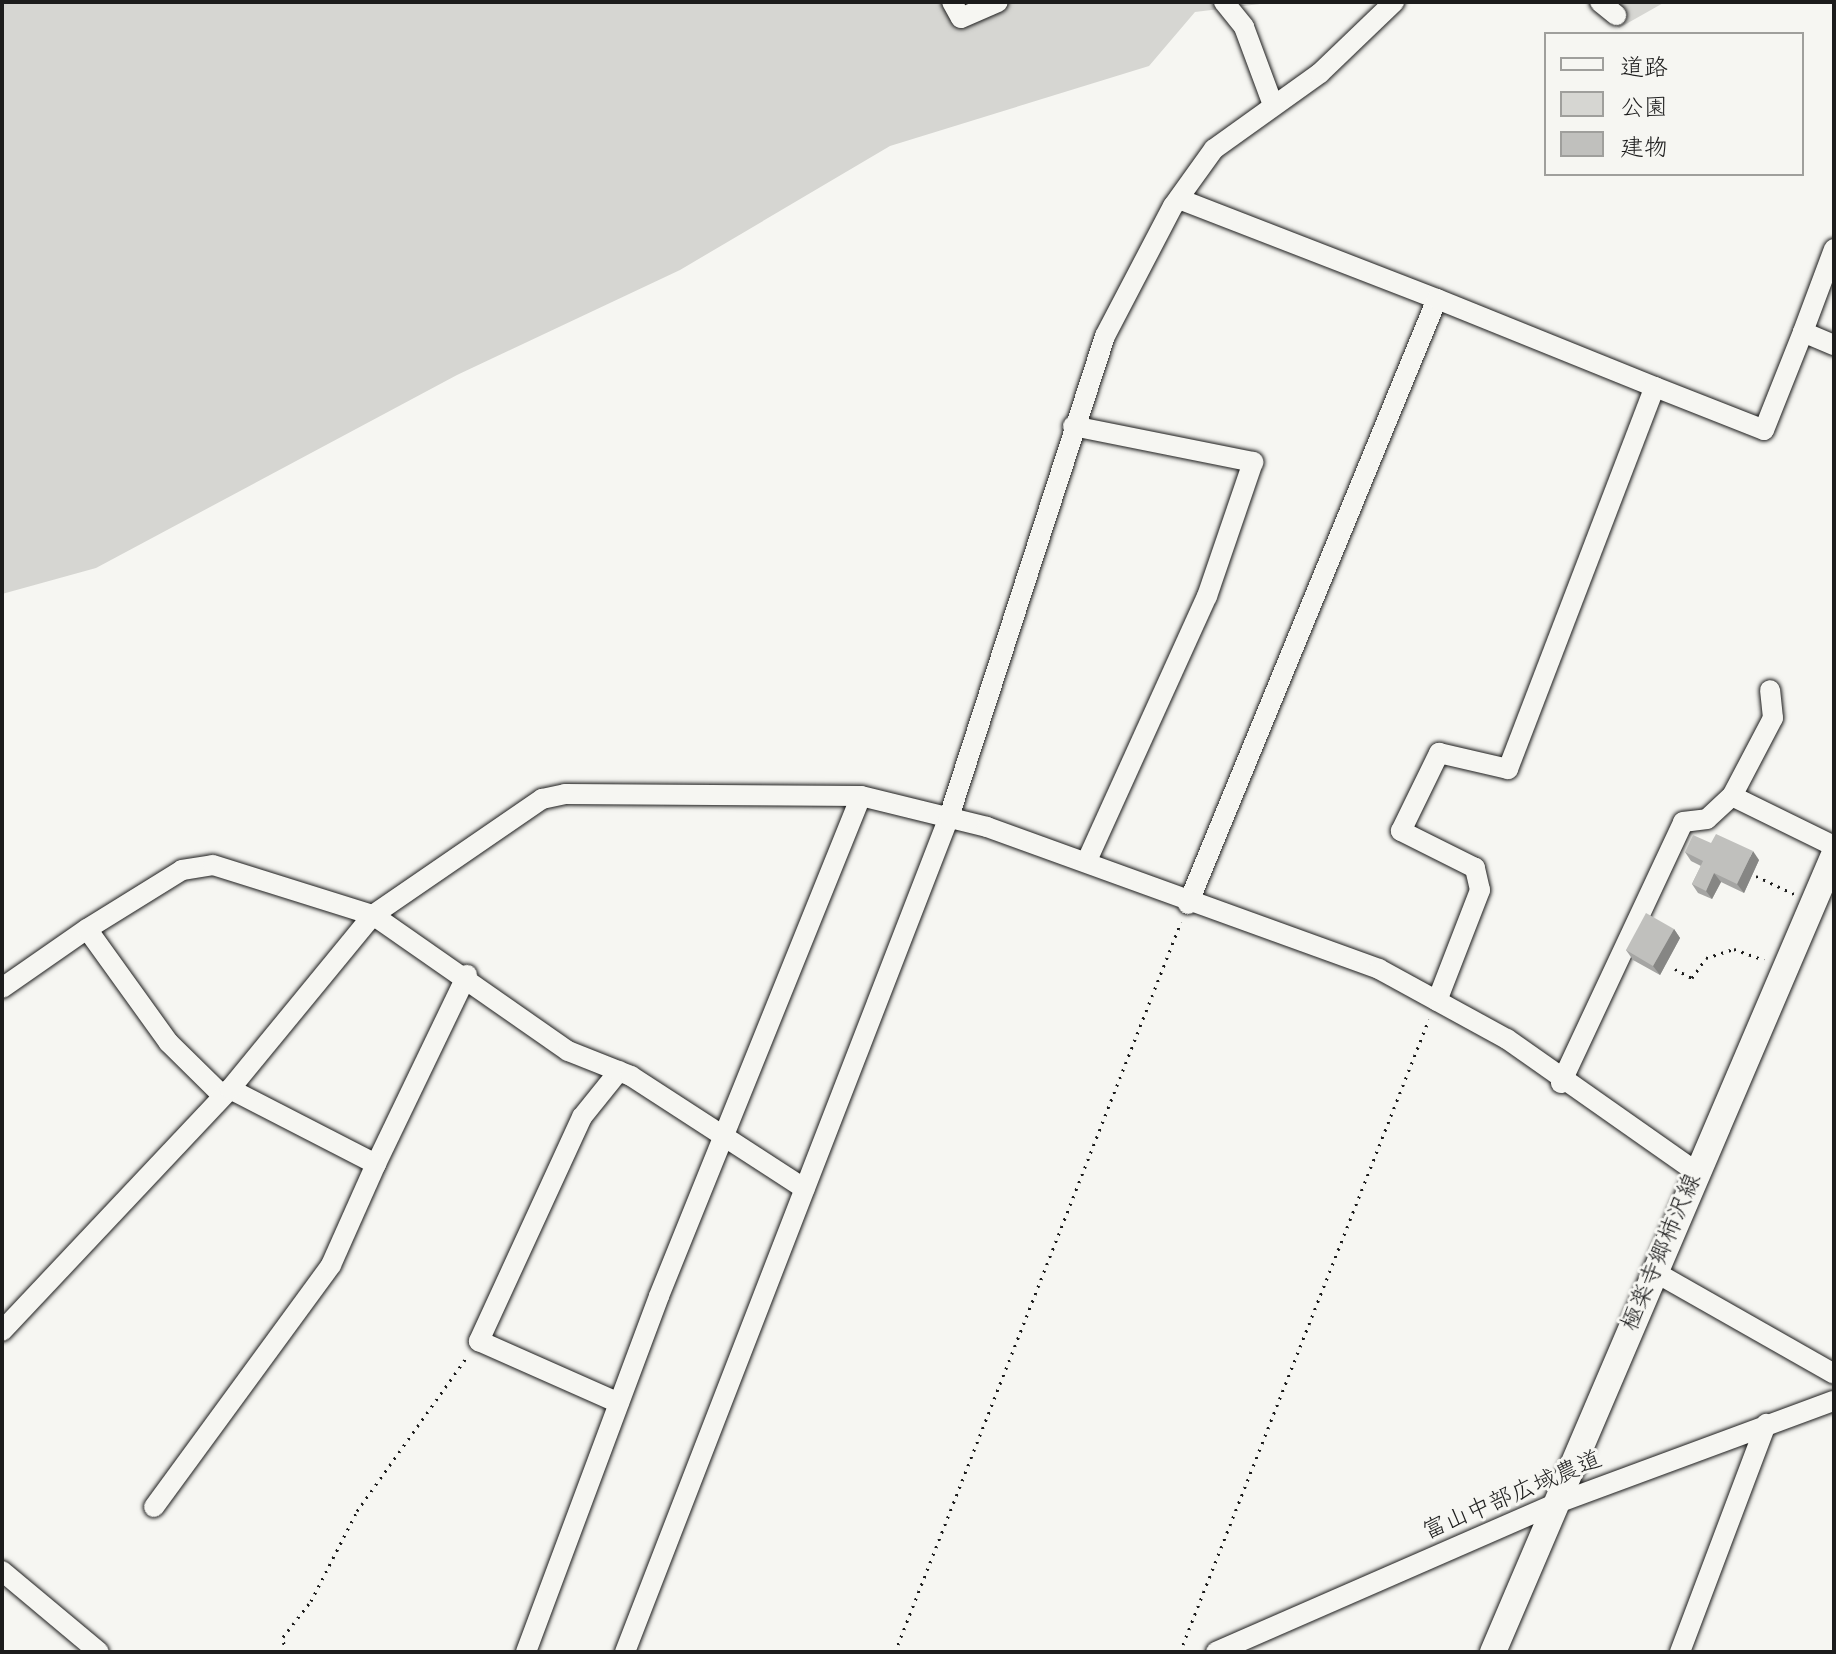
<!DOCTYPE html>
<meta charset="utf-8">
<style>
body{margin:0}
#map{position:relative;width:1836px;height:1654px;overflow:hidden;background:#f6f6f2;font-family:"Comic Neue","Klee One",sans-serif}
div>[style]{position:absolute}
.green>*{inset:0;background:#d6d6d2}
.path>*{height:3px;margin-top:-1.5px;transform-origin:0;background:repeating-linear-gradient(90deg,#1c1c1c 0 2px,transparent 0 8px)}
.roads{filter:drop-shadow(0 0 2px #1c1c1c) drop-shadow(0 0 2px #1c1c1c)}
.minor>*{height:20px;margin:-10px;padding:0 10px;transform-origin:10px;border-radius:10px;background:#f6f6f2}
.major>*{height:26px;margin:-13px;padding:0 13px;transform-origin:13px;border-radius:13px;background:#f6f6f2}
.wall>*{inset:0;background:#a5a5a3}
.shaded-wall>*{inset:0;background:#868684}
.building>*{inset:0;background:#c0c0bd}
span{translate:-50% -50%;white-space:nowrap;text-align:center;line-height:1.15;-webkit-text-stroke:6px #f6f6f2;paint-order:stroke}
.street-label{font-size:24px;color:#1c1c1c}
.frame{position:absolute;inset:0;border:4px solid #1c1c1c;pointer-events:none}
.legend{position:absolute;left:1544px;top:32px;width:260px;height:144px;box-sizing:border-box;background:#f6f6f2;border:2px solid #9f9f9c;margin:0;padding:10px 14px;list-style:none;font-size:24px;color:#1c1c1c}
.legend li{display:flex;align-items:center;gap:16px;height:40px}
.legend b{width:40px;border:2px solid #9f9f9c}
</style>
<div id="map">
<div class="green">
<div style="clip-path:polygon(2px 2px,1275px 2px,1195px 12px,1149px 66px,890px 146px,680px 270px,457px 375px,96px 568px,2px 594px)"></div>
<div style="clip-path:polygon(1590px 2px,1665px 2px,1619px 28px)"></div>
</div>
<div class="path">
<div style="left:1756px;top:876px;width:42px;rotate:25.3deg"></div>
<div style="left:1675px;top:969px;width:19px;rotate:28deg"></div>
<div style="left:1692px;top:978px;width:24px;rotate:-55deg"></div>
<div style="left:1706px;top:958px;width:29px;rotate:-18deg"></div>
<div style="left:1734px;top:949px;width:32px;rotate:20deg"></div>
<div style="left:285px;top:1652px;width:15px;rotate:-98deg"></div>
<div style="left:283px;top:1637px;width:46px;rotate:-52.1deg"></div>
<div style="left:311px;top:1601px;width:101px;rotate:-62.9deg"></div>
<div style="left:357px;top:1511px;width:189px;rotate:-54.5deg"></div>
<div style="left:895px;top:1652px;width:784px;rotate:-68.61deg"></div>
<div style="left:1180px;top:1652px;width:680px;rotate:-68.53deg"></div>
</div>
<div class="roads">
<div class="minor">
<div style="left:952px;top:2px;width:18px;rotate:61deg"></div>
<div style="left:961px;top:18px;width:40px;rotate:-23.4deg"></div>
<div style="left:1224px;top:2px;width:32px;rotate:51deg"></div>
<div style="left:1244px;top:27px;width:83px;rotate:69.6deg"></div>
<div style="left:1600px;top:2px;width:21px;rotate:39deg"></div>
<div style="left:1179px;top:199px;width:277px;rotate:21.2deg"></div>
<div style="left:1834px;top:249px;width:89px;rotate:110.5deg"></div>
<div style="left:1803px;top:332px;width:34px;rotate:23deg"></div>
<div style="left:1073px;top:426px;width:184px;rotate:11.3deg"></div>
<div style="left:1253px;top:462px;width:142px;rotate:108.9deg"></div>
<div style="left:1207px;top:596px;width:291px;rotate:114.4deg"></div>
<div style="left:1732px;top:796px;width:88px;rotate:-62.3deg"></div>
<div style="left:1773px;top:718px;width:28px;rotate:-96deg"></div>
<div style="left:1188px;top:904px;width:654px;rotate:-67.63deg"></div>
<div style="left:1437px;top:299px;width:235px;rotate:22deg"></div>
<div style="left:2px;top:988px;width:103px;rotate:-34.8deg"></div>
<div style="left:1437px;top:1001px;width:119px;rotate:-68.8deg"></div>
<div style="left:1480px;top:890px;width:23px;rotate:-103deg"></div>
<div style="left:1475px;top:868px;width:83px;rotate:-153.4deg"></div>
<div style="left:1401px;top:831px;width:87px;rotate:-64deg"></div>
<div style="left:1439px;top:753px;width:71px;rotate:13.1deg"></div>
<div style="left:1508px;top:769px;width:409px;rotate:-69deg"></div>
<div style="left:1655px;top:387px;width:117px;rotate:21.5deg"></div>
<div style="left:1764px;top:430px;width:105px;rotate:-68.3deg"></div>
<div style="left:619px;top:1071px;width:59px;rotate:128.8deg"></div>
<div style="left:582px;top:1117px;width:247px;rotate:114.7deg"></div>
<div style="left:479px;top:1341px;width:153px;rotate:23.9deg"></div>
<div style="left:1561px;top:1083px;width:288px;rotate:-64.9deg"></div>
<div style="left:1683px;top:822px;width:24px;rotate:-7deg"></div>
<div style="left:1707px;top:819px;width:34px;rotate:-43deg"></div>
<div style="left:1732px;top:796px;width:114px;rotate:26.1deg"></div>
<div style="left:230px;top:1089px;width:164px;rotate:27.2deg"></div>
<div style="left:376px;top:1164px;width:210px;rotate:-64.3deg"></div>
<div style="left:223px;top:1096px;width:76px;rotate:-135.5deg"></div>
<div style="left:169px;top:1043px;width:140px;rotate:-125.7deg"></div>
<div style="left:87px;top:929px;width:112px;rotate:-31.8deg"></div>
<div style="left:182px;top:870px;width:31px;rotate:-9deg"></div>
<div style="left:213px;top:865px;width:168px;rotate:17.4deg"></div>
<div style="left:373px;top:915px;width:238px;rotate:34.9deg"></div>
<div style="left:568px;top:1051px;width:68px;rotate:21.6deg"></div>
<div style="left:631px;top:1076px;width:207px;rotate:33deg"></div>
<div style="left:1653px;top:1271px;width:208px;rotate:29.6deg"></div>
<div style="left:2px;top:1331px;width:332px;rotate:-46.7deg"></div>
<div style="left:230px;top:1089px;width:225px;rotate:-50.6deg"></div>
<div style="left:373px;top:915px;width:205px;rotate:-34.5deg"></div>
<div style="left:542px;top:799px;width:24px;rotate:-12deg"></div>
<div style="left:565px;top:794px;width:296px;rotate:0.4deg"></div>
<div style="left:861px;top:796px;width:130px;rotate:13.8deg"></div>
<div style="left:987px;top:827px;width:417px;rotate:19.9deg"></div>
<div style="left:1379px;top:969px;width:146px;rotate:28.7deg"></div>
<div style="left:1507px;top:1039px;width:230px;rotate:35.1deg"></div>
<div style="left:154px;top:1507px;width:300px;rotate:-53.8deg"></div>
<div style="left:331px;top:1265px;width:111px;rotate:-66deg"></div>
<div style="left:2px;top:1571px;width:126px;rotate:39.9deg"></div>
<div style="left:526px;top:1652px;width:380px;rotate:-69.5deg"></div>
<div style="left:659px;top:1296px;width:539px;rotate:-68deg"></div>
<div style="left:625px;top:1652px;width:896px;rotate:-68.79deg"></div>
<div style="left:949px;top:817px;width:506px;rotate:-72.03deg"></div>
<div style="left:1105px;top:336px;width:147px;rotate:-62.4deg"></div>
<div style="left:1173px;top:206px;width:70px;rotate:-54.3deg"></div>
<div style="left:1214px;top:149px;width:130px;rotate:-35.6deg"></div>
<div style="left:1320px;top:73px;width:103px;rotate:-43.8deg"></div>
<div style="left:1216px;top:1652px;width:370px;rotate:-23.6deg"></div>
<div style="left:1555px;top:1504px;width:297px;rotate:-20.3deg"></div>
<div style="left:1680px;top:1652px;width:244px;rotate:-69.3deg"></div>
</div>
<div class="major">
<div style="left:1493px;top:1652px;width:867px;rotate:-66.84deg"></div>
</div>
</div>
<div class="wall">
<div style="clip-path:polygon(1711px 843px,1759px 860px,1744px 893px,1721px 882px,1712px 899px,1698px 893px,1692px 884px,1701px 866px,1691px 861px,1685px 852px)"></div>
<div style="clip-path:polygon(1674px 929px,1680px 938px,1660px 975px,1633px 960px,1626px 950px)"></div>
</div>
<div class="shaded-wall">
<div style="clip-path:polygon(1753px 851px,1759px 860px,1744px 893px,1737px 884px)"></div>
<div style="clip-path:polygon(1714px 873px,1721px 882px,1712px 899px,1706px 891px)"></div>
<div style="clip-path:polygon(1674px 929px,1680px 938px,1660px 975px,1653px 966px)"></div>
</div>
<div class="building">
<div style="clip-path:polygon(1716px 834px,1753px 851px,1737px 884px,1714px 873px,1706px 891px,1692px 884px,1703px 861px,1685px 852px,1693px 835px,1711px 843px)"></div>
<div style="clip-path:polygon(1646px 913px,1674px 929px,1653px 966px,1626px 950px)"></div>
</div>
<div class="street-label">
<span style="left:1661px;top:1252px;rotate:-67deg">極楽寺郷柿沢線</span>
<span style="left:1512px;top:1495px;rotate:-23deg">富山中部広域農道</span>
</div>
<div class="frame"></div>
<ul class="legend">
<li><b style="height:10px;background:#f6f6f2"></b>道路</li>
<li><b style="height:22px;background:#d6d6d2"></b>公園</li>
<li><b style="height:22px;background:#c0c0bd"></b>建物</li>
</ul>
</div>
